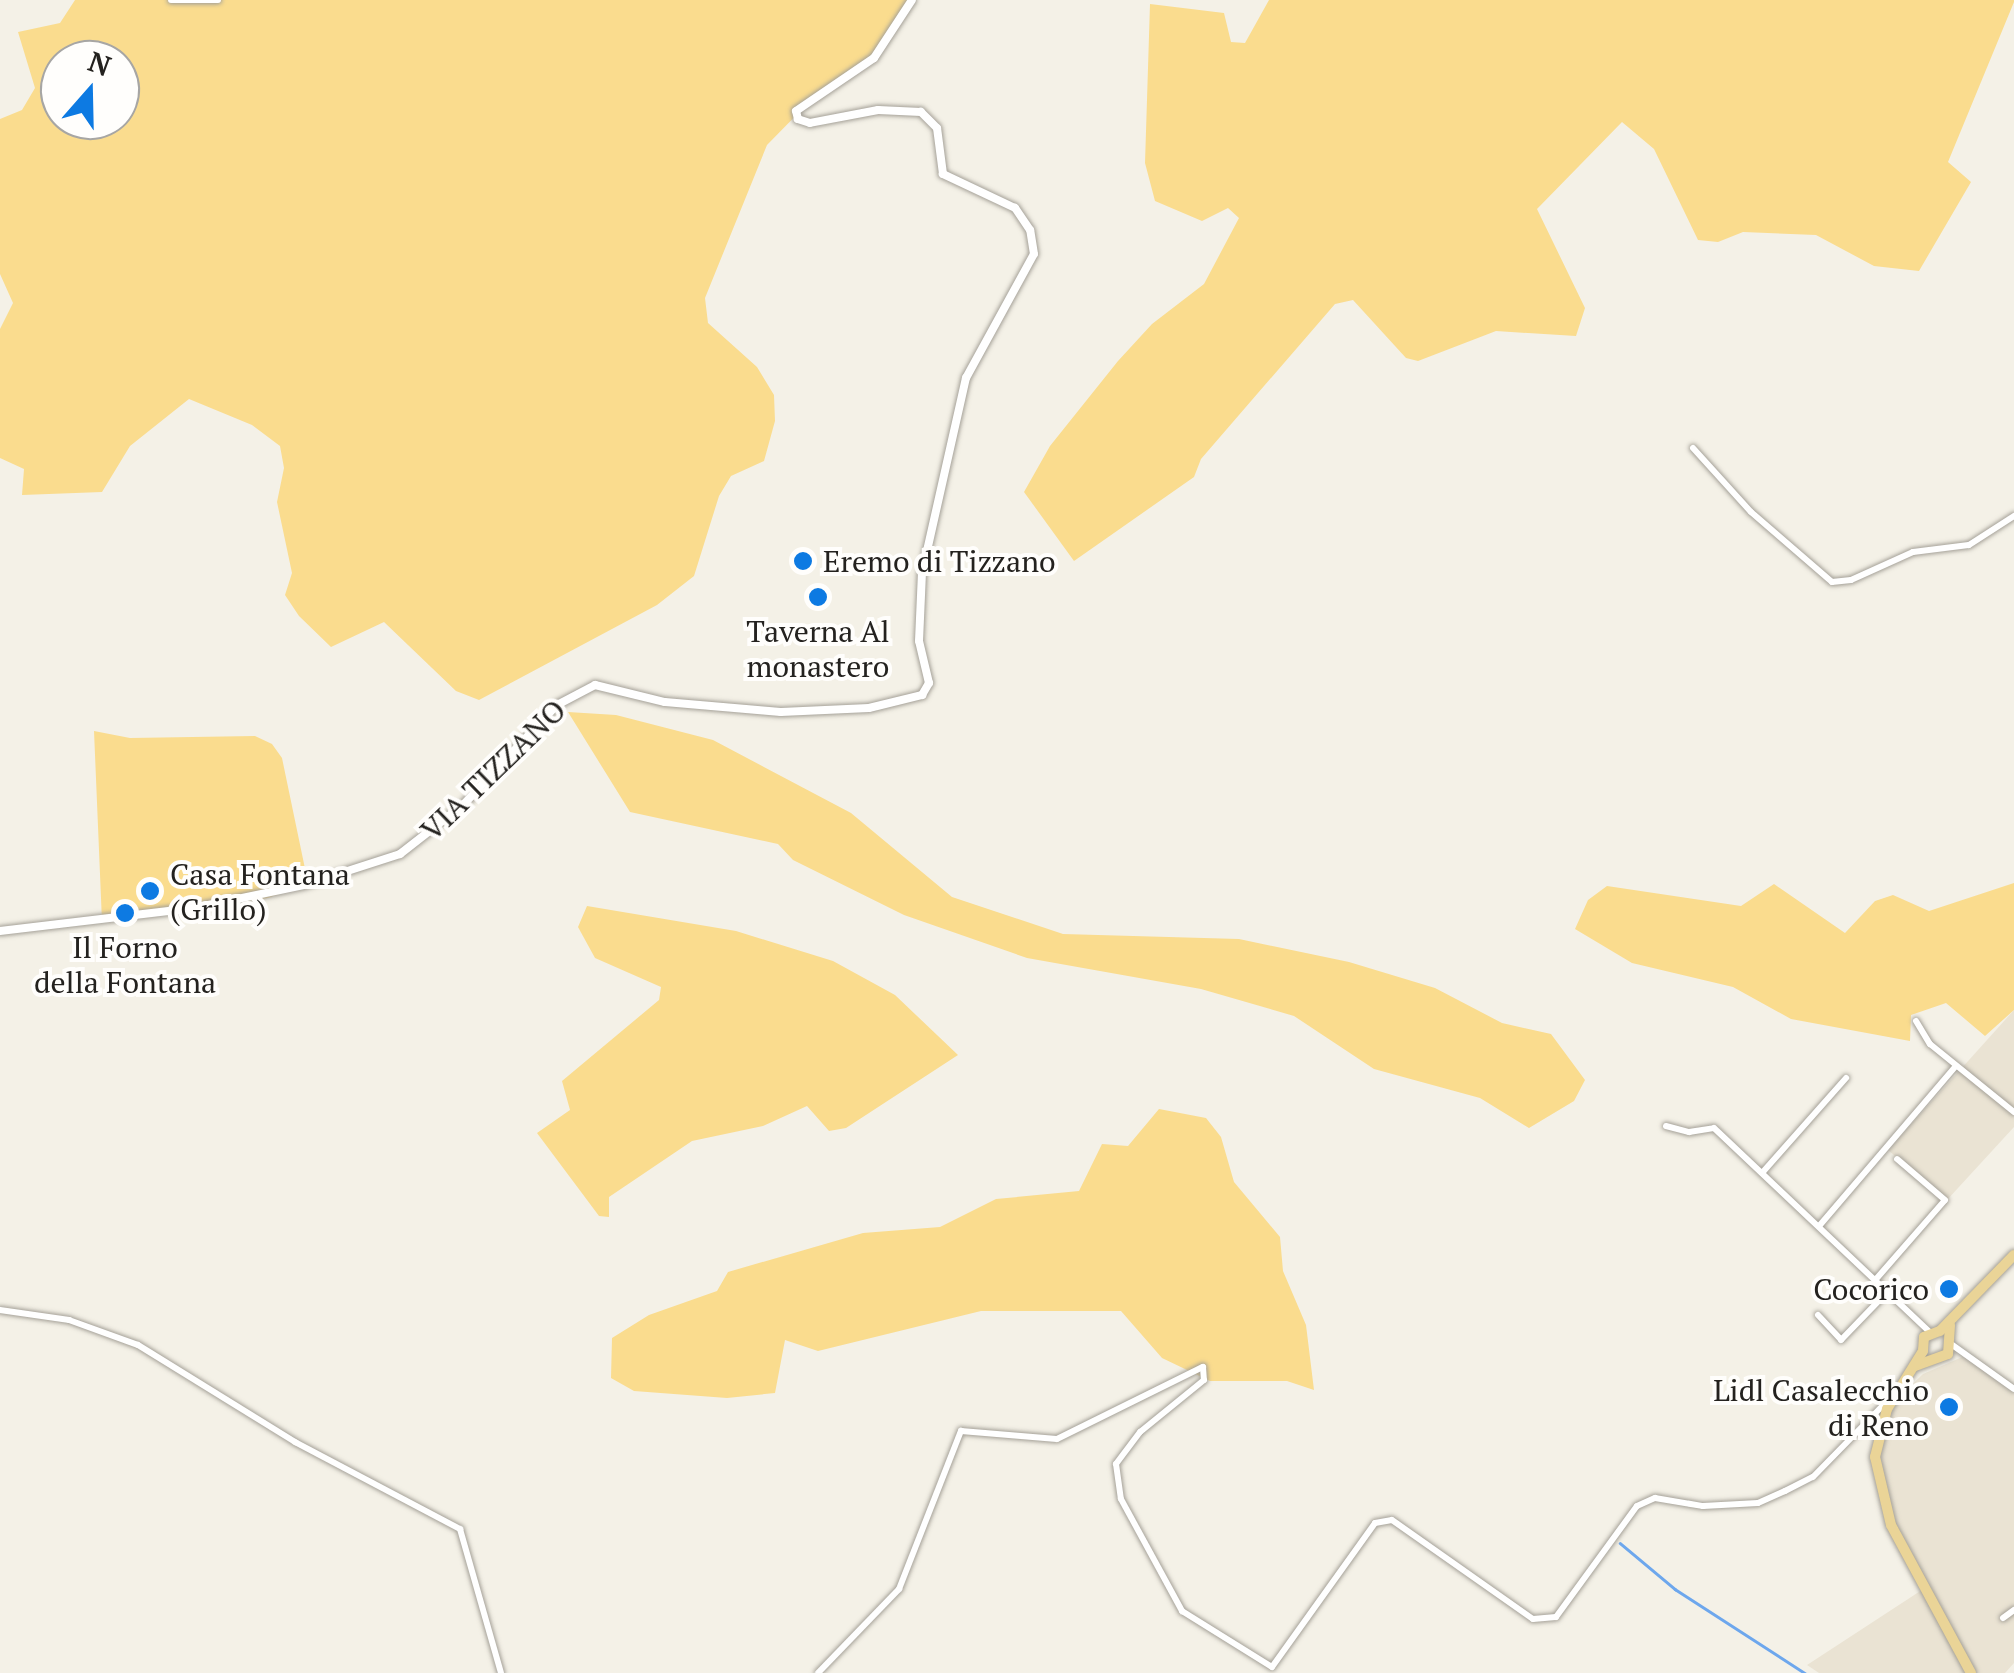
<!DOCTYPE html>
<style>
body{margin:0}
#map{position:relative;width:2014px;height:1673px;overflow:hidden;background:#f4f1e7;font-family:"PT Serif",serif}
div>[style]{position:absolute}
.built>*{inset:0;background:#eae3d3}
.green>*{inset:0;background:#fadc8e}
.stream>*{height:2.5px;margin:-1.25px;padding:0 1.25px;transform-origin:1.25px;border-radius:1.25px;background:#6da7ed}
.roads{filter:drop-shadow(0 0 2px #a5a198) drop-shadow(0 0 2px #a5a198)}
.minor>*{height:6px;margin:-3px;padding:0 3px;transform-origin:3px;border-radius:3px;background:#fff}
.tertiary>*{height:8px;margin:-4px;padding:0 4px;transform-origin:4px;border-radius:4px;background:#fff}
.primary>*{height:10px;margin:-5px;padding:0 5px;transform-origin:5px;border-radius:5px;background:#ead497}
.dots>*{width:28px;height:28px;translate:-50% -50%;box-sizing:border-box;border:5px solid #fffefc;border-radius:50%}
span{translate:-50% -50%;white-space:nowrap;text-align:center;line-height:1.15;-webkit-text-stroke:8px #fffefc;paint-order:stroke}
.poi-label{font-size:30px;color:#24221f}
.left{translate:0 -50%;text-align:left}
.right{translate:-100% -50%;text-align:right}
.street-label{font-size:30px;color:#24221f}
.north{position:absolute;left:40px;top:40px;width:100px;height:100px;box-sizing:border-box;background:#fffefc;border:2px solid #a7a6a4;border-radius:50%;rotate:20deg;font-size:28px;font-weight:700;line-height:40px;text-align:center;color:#24221f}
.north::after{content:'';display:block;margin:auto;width:35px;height:45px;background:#0d7ae2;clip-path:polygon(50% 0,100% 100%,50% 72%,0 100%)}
</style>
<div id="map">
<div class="built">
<div style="clip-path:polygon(2014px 1010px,2014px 1127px,1947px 1200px,1888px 1150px)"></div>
<div style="clip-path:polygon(1967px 1355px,2014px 1392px,2014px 1663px,2005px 1673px,1819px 1673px,1807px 1665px,1928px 1586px,1896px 1532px,1875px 1465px,1887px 1409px,1923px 1374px)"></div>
</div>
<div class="green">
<div style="clip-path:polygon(evenodd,75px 0,911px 0,880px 56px,817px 94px,767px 145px,705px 298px,708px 323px,757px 367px,774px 395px,775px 421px,764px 461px,731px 476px,719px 496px,694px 576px,657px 605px,479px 700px,456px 691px,384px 622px,331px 647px,299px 616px,285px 595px,292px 573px,277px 502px,284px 468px,280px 446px,252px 425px,189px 399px,130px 446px,102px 492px,22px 495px,24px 469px,0 458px,0 329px,13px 303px,0 274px,0 119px,22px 110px,35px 88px,18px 32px,60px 23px,75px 0,60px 60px,120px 60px,120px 120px,60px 120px,60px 60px)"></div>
<div style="clip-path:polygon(1269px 0,2014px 0,2014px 2px,1948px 162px,1971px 182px,1919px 271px,1874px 266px,1816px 235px,1743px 232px,1718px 242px,1698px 240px,1654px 149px,1622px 122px,1537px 209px,1585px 308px,1576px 336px,1496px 331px,1418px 361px,1406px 358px,1353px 300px,1335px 304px,1201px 459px,1194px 477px,1074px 561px,1024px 492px,1050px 446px,1118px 361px,1152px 324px,1204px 284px,1239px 218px,1228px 208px,1202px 221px,1155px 201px,1145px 163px,1150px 4px,1224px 13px,1231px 42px,1245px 43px)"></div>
<div style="clip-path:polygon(568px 712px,616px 715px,713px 740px,851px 813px,952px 897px,1063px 934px,1239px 939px,1349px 962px,1435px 988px,1502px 1023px,1551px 1034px,1585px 1080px,1574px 1101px,1529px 1128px,1480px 1098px,1374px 1069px,1294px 1016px,1201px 989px,1027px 958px,904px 915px,793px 860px,778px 844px,630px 812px)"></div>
<div style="clip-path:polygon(94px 731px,130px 738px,255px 736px,272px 744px,282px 758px,308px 883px,268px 898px,102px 922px)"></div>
<div style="clip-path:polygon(2014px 883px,2014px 1010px,1985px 1036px,1946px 1003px,1911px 1015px,1910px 1041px,1791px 1019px,1733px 987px,1632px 963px,1575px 929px,1588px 900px,1607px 886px,1741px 906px,1774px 884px,1845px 933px,1875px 901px,1893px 895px,1929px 911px)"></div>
<div style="clip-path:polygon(587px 906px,736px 931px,833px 961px,895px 995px,958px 1055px,846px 1128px,829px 1131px,807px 1106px,763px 1126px,692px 1141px,609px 1197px,609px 1217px,599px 1216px,537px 1133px,570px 1110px,562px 1081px,659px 1000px,661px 987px,595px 958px,578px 927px)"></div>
<div style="clip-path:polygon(1159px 1109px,1206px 1118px,1221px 1137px,1234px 1182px,1280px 1237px,1283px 1271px,1306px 1325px,1314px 1390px,1287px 1381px,1210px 1381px,1162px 1358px,1121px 1311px,981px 1311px,818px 1351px,785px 1340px,775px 1393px,727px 1398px,634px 1391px,611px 1378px,612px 1338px,649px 1315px,717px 1291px,728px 1272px,863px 1233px,940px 1227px,996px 1199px,1079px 1191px,1102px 1144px,1128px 1146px)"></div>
</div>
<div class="stream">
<div style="left:1620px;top:1543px;width:72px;rotate:39.9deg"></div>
<div style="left:1675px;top:1589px;width:155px;rotate:32.9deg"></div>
</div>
<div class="roads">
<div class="minor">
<div style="left:171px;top:0;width:47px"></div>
<div style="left:1693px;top:448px;width:86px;rotate:47.8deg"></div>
<div style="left:1751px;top:512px;width:107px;rotate:40.8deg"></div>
<div style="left:1832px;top:582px;width:19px;rotate:-6deg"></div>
<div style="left:1851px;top:580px;width:68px;rotate:-24.3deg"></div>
<div style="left:1913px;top:552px;width:56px;rotate:-7.1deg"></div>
<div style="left:1969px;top:545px;width:54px;rotate:-32.8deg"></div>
<div style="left:1916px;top:1021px;width:27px;rotate:59deg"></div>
<div style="left:1930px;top:1044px;width:108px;rotate:39deg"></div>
<div style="left:1666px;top:1126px;width:24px;rotate:15deg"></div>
<div style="left:1689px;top:1132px;width:25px;rotate:-9deg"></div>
<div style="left:1714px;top:1128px;width:297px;rotate:43.4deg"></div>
<div style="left:1762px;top:1173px;width:127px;rotate:-48.5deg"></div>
<div style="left:1820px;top:1225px;width:209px;rotate:-49.5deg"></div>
<div style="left:1877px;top:1278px;width:103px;rotate:-48.9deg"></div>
<div style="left:1945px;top:1200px;width:63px;rotate:-139.5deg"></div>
<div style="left:0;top:1310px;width:70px;rotate:8.2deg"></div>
<div style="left:69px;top:1320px;width:73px;rotate:19.9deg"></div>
<div style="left:138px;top:1345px;width:185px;rotate:31.7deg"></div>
<div style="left:295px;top:1442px;width:187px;rotate:27.8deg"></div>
<div style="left:460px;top:1529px;width:150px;rotate:74.1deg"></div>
<div style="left:1818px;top:1315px;width:34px;rotate:47deg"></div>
<div style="left:1841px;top:1340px;width:71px;rotate:-46.1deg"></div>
<div style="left:1951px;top:1344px;width:77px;rotate:35.5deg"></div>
<div style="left:2003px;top:1618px;width:14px;rotate:-36deg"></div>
<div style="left:818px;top:1673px;width:117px;rotate:-46deg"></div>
<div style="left:899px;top:1589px;width:170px;rotate:-68.6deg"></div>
<div style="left:961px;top:1431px;width:96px;rotate:4.8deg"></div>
<div style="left:1057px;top:1439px;width:163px;rotate:-26.3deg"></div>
<div style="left:1203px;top:1367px;width:13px;rotate:86deg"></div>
<div style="left:1204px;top:1380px;width:82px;rotate:140.9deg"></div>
<div style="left:1140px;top:1432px;width:40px;rotate:127deg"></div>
<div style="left:1116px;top:1464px;width:35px;rotate:82deg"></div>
<div style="left:1121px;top:1499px;width:128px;rotate:61.4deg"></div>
<div style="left:1182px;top:1611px;width:106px;rotate:31.9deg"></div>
<div style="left:1272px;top:1667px;width:177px;rotate:-54.4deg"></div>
<div style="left:1375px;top:1523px;width:17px;rotate:-10deg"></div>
<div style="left:1392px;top:1520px;width:172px;rotate:35.1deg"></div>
<div style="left:1533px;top:1619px;width:23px;rotate:-5deg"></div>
<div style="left:1556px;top:1617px;width:137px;rotate:-53.9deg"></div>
<div style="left:1637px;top:1506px;width:20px;rotate:-24deg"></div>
<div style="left:1655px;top:1498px;width:49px;rotate:9.5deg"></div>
<div style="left:1703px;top:1506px;width:55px;rotate:-3.1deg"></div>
<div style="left:1758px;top:1503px;width:30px;rotate:-24deg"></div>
<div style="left:1785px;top:1491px;width:31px;rotate:-27deg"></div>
<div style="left:1813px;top:1477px;width:109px;rotate:-45.7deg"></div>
</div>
<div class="tertiary">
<div style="left:0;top:931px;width:195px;rotate:-6.8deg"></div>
<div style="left:194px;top:908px;width:112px;rotate:-11.8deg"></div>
<div style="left:304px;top:885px;width:101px;rotate:-17.9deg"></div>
<div style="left:400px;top:854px;width:81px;rotate:-38deg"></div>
<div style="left:464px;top:804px;width:136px;rotate:-46.8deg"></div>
<div style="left:557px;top:705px;width:43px;rotate:-27.8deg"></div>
<div style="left:595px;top:685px;width:72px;rotate:13.7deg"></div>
<div style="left:665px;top:702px;width:116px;rotate:4.9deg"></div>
<div style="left:781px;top:712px;width:88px;rotate:-2.6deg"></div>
<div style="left:869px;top:708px;width:55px;rotate:-13.8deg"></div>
<div style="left:922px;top:695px;width:14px;rotate:-60deg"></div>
<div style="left:929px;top:683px;width:43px;rotate:-103.4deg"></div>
<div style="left:919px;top:641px;width:68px;rotate:-87.5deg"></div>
<div style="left:922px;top:573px;width:200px;rotate:-77.3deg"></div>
<div style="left:966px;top:378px;width:141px;rotate:-61.3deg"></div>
<div style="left:1034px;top:254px;width:24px;rotate:-99deg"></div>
<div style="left:1030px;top:230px;width:27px;rotate:-124deg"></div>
<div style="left:1015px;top:208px;width:80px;rotate:-154.7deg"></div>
<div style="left:943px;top:174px;width:46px;rotate:-97.4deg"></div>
<div style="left:937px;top:128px;width:23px;rotate:-135deg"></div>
<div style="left:921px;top:112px;width:43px;rotate:-177.3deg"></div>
<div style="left:878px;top:110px;width:69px;rotate:169.2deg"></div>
<div style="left:810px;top:123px;width:13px;rotate:-162deg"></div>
<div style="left:798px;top:119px;width:8px;rotate:-104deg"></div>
<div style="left:796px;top:111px;width:94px;rotate:-34.2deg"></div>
<div style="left:874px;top:58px;width:69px;rotate:-56.8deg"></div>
</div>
<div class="primary">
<div style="left:1915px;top:1366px;width:35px;rotate:-20deg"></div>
<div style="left:1948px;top:1354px;width:29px;rotate:-86deg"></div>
<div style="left:1971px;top:1673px;width:168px;rotate:-118.4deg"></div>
<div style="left:1891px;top:1525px;width:70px;rotate:-103.2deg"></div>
<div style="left:1875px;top:1457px;width:49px;rotate:-76deg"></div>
<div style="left:1887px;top:1409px;width:68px;rotate:-58.2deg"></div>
<div style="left:1923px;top:1351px;width:14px;rotate:-86deg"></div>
<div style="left:1924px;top:1337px;width:17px;rotate:-21deg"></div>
<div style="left:1940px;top:1331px;width:106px;rotate:-45.8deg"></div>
</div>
</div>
<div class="dots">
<div style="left:803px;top:561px;background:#0d7ae2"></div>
<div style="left:818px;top:597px;background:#0d7ae2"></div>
<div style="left:150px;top:891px;background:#0d7ae2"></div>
<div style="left:125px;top:913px;background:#0d7ae2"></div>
<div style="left:1949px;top:1289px;background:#0d7ae2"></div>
<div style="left:1949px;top:1407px;background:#0d7ae2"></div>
</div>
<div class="poi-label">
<span class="left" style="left:823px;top:561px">Eremo di Tizzano</span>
<span style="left:818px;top:648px">Taverna Al<br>monastero</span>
<span class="left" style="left:170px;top:891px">Casa Fontana<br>(Grillo)</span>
<span style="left:125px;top:964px">Il Forno<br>della Fontana</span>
<span class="right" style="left:1929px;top:1289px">Cocorico</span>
<span class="right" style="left:1929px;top:1407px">Lidl Casalecchio<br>di Reno</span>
</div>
<div class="street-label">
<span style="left:493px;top:770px;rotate:-44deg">VIA TIZZANO</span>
</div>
<div class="north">N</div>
</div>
